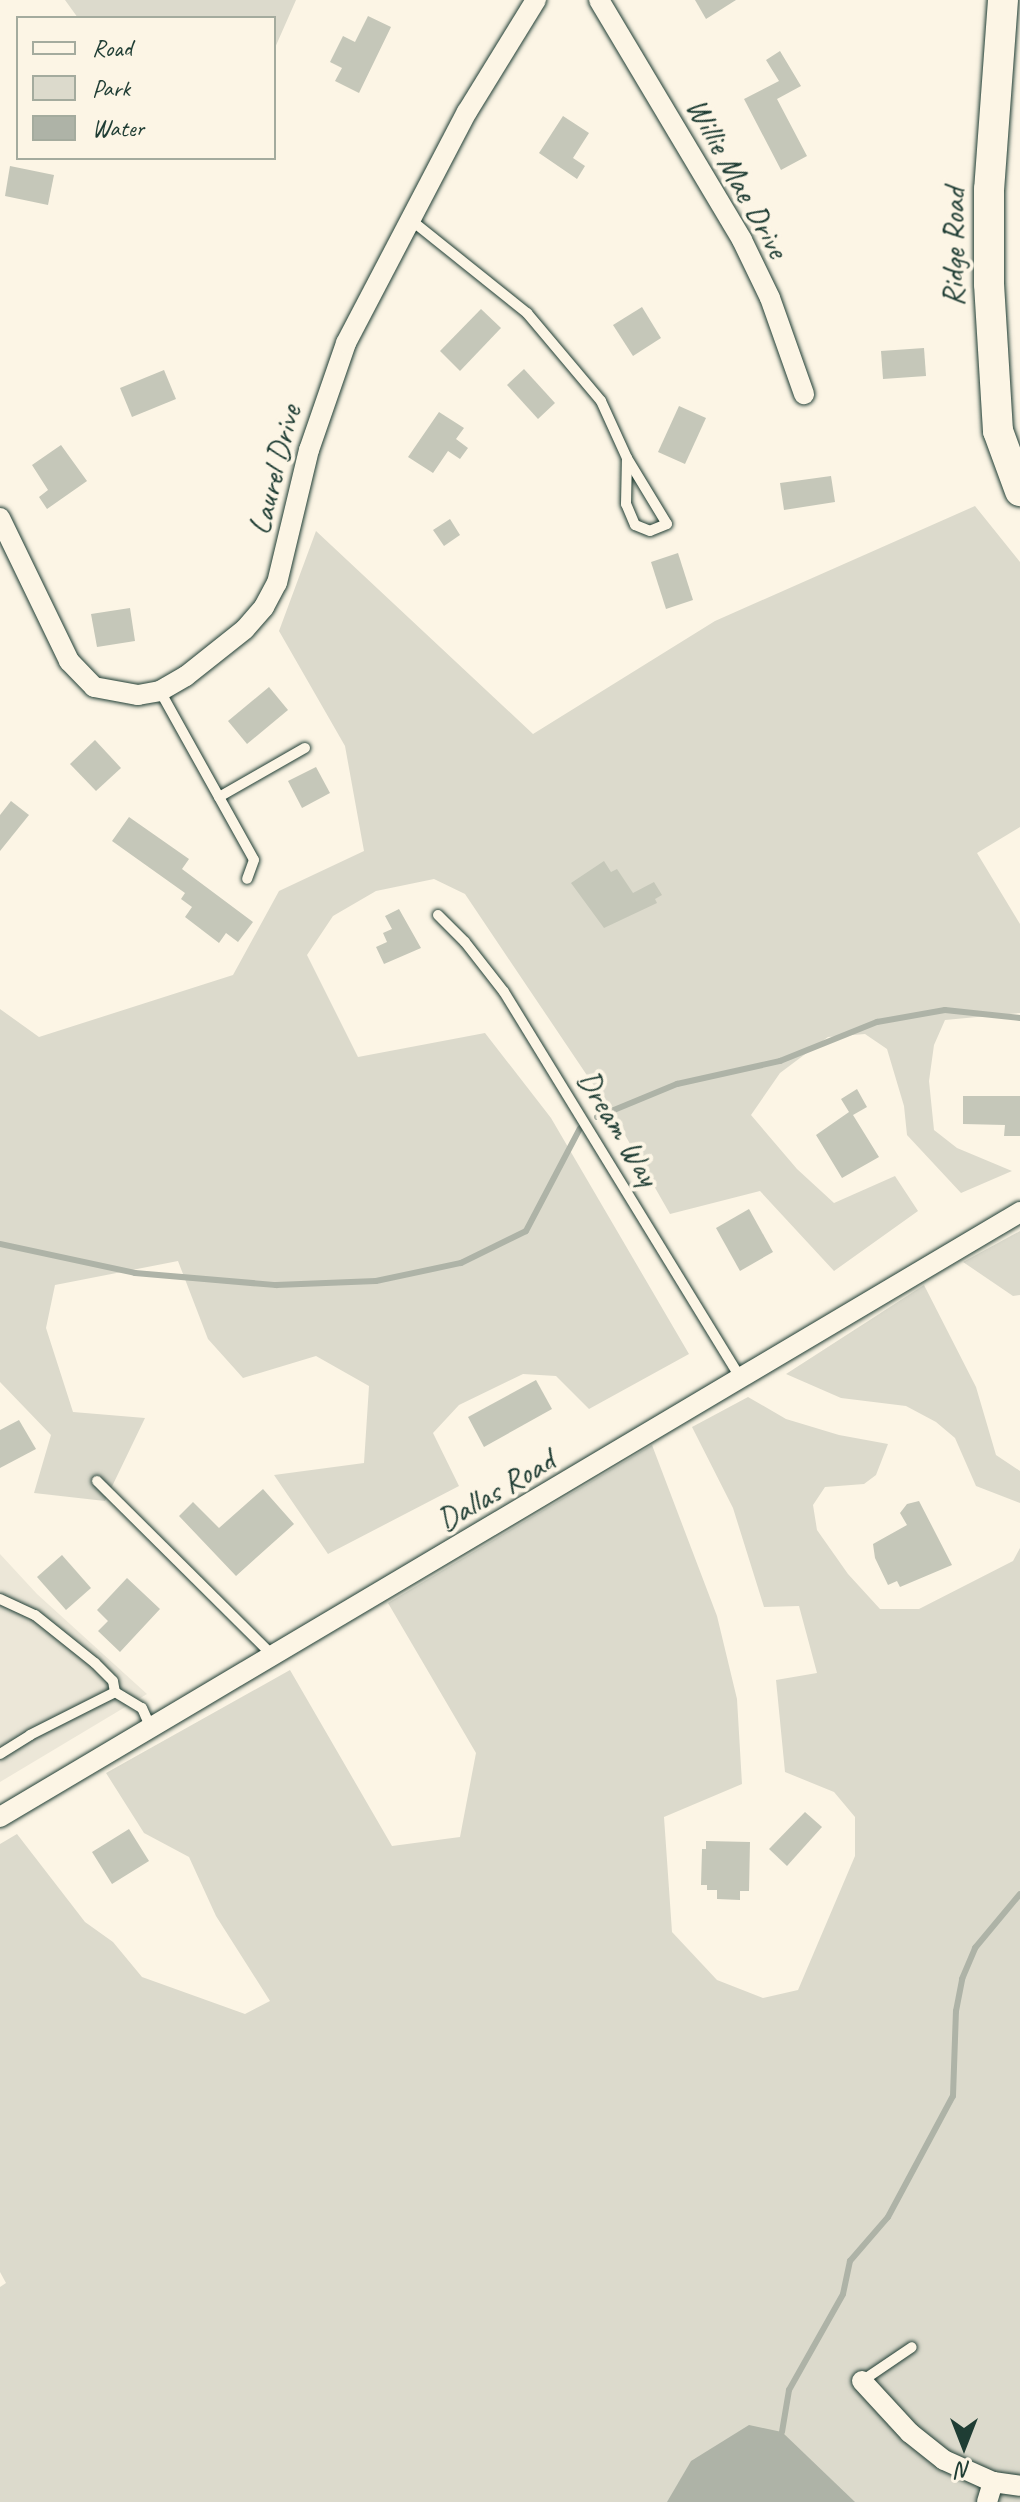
<!DOCTYPE html>
<style>
body{margin:0}
#map{position:relative;width:1020px;height:2502px;overflow:hidden;background:#fcf5e5;font-family:Caveat,sans-serif}
div>[style]{position:absolute}
.built>*{inset:0;background:#ece7d8}
.green>*{inset:0;background:#dcdacc}
.water>*{inset:0;background:#aeb3a7}
.stream>*{height:6px;margin:-3px;padding:0 3px;transform-origin:3px;border-radius:3px;background:#aeb3a7}
.building>*{inset:0;background:#c5c7b9}
.roads{filter:drop-shadow(0 0 2px #1f3d34) drop-shadow(0 0 2px #1f3d34)}
.lane>*{height:10px;margin:-5px;padding:0 5px;transform-origin:5px;border-radius:5px;background:#fcf5e5}
.street>*{height:20px;margin:-10px;padding:0 10px;transform-origin:10px;border-radius:10px;background:#fcf5e5}
.secondary>*{height:30px;margin:-15px;padding:0 15px;transform-origin:15px;border-radius:15px;background:#fcf5e5}
span{translate:-50% -50%;white-space:nowrap;text-align:center;line-height:1.15;-webkit-text-stroke:8px #fcf5e5;paint-order:stroke}
.street-label{font-size:32px;color:#1f3d34}
.legend{position:absolute;left:16px;top:16px;width:260px;height:144px;box-sizing:border-box;background:#fcf5e5;border:2px solid #a4ab9e;margin:0;padding:10px 14px;list-style:none;font-size:24px;color:#1f3d34}
.legend li{display:flex;align-items:center;gap:16px;height:40px}
.legend b{width:40px;border:2px solid #a4ab9e}
.north{position:absolute;left:924px;top:2406px;width:80px;height:80px;-webkit-text-stroke:6px #fcf5e5;paint-order:stroke;rotate:180deg;font-size:22px;font-weight:700;line-height:32px;text-align:center;color:#1f3d34}
.north::after{content:'';display:block;margin:auto;width:28px;height:36px;background:#1f3d34;clip-path:polygon(50% 0,100% 100%,50% 72%,0 100%)}
</style>
<div id="map">
<div class="built">
<div style="clip-path:polygon(0 1554px,37px 1594px,147px 1694px,0 1782px)"></div>
</div>
<div class="green">
<div style="clip-path:polygon(65px 0,296px 0,274px 50px,274px 18px,78px 18px)"></div>
<div style="clip-path:polygon(975px 506px,1020px 562px,1020px 827px,977px 853px,1020px 924px,1020px 1013px,945px 1020px,934px 1045px,929px 1081px,934px 1130px,957px 1148px,1012px 1171px,961px 1193px,907px 1135px,904px 1106px,887px 1049px,865px 1034px,828px 1037px,780px 1073px,751px 1115px,797px 1169px,834px 1203px,895px 1176px,918px 1211px,834px 1271px,760px 1191px,670px 1214px,613px 1114px,465px 894px,434px 879px,376px 891px,333px 916px,307px 955px,358px 1057px,485px 1033px,551px 1118px,689px 1354px,589px 1409px,556px 1376px,523px 1374px,459px 1405px,433px 1433px,459px 1486px,328px 1554px,274px 1475px,364px 1463px,369px 1386px,316px 1356px,243px 1378px,208px 1339px,178px 1261px,55px 1285px,46px 1328px,73px 1412px,145px 1418px,105px 1501px,34px 1493px,51px 1435px,0 1382px,0 1009px,39px 1037px,233px 975px,279px 891px,364px 851px,345px 746px,279px 631px,316px 531px,533px 734px,715px 621px)"></div>
<div style="clip-path:polygon(1020px 1231px,1020px 1295px,1013px 1296px,963px 1262px)"></div>
<div style="clip-path:polygon(924px 1285px,976px 1387px,996px 1455px,1020px 1471px,1020px 1503px,976px 1486px,955px 1438px,936px 1422px,906px 1406px,841px 1398px,786px 1374px)"></div>
<div style="clip-path:polygon(748px 1397px,786px 1419px,839px 1435px,888px 1444px,876px 1475px,864px 1484px,825px 1487px,813px 1505px,817px 1530px,848px 1574px,880px 1609px,919px 1609px,1013px 1561px,1020px 1548px,1020px 2502px,0 2502px,0 2287px,6px 2283px,0 2272px,0 1844px,17px 1834px,85px 1922px,113px 1942px,142px 1977px,245px 2014px,270px 2001px,216px 1916px,189px 1857px,144px 1833px,106px 1773px,290px 1670px,392px 1846px,460px 1837px,476px 1753px,388px 1603px,652px 1445px,717px 1616px,737px 1699px,742px 1784px,664px 1817px,672px 1932px,717px 1980px,763px 1998px,798px 1990px,855px 1856px,855px 1817px,834px 1792px,785px 1772px,776px 1680px,817px 1673px,799px 1606px,764px 1607px,733px 1508px,692px 1427px)"></div>
</div>
<div class="water">
<div style="clip-path:polygon(749px 2425px,782px 2432px,855px 2502px,667px 2502px,691px 2461px)"></div>
</div>
<div class="stream">
<div style="left:597px;top:1117px;width:87px;rotate:-22.4deg"></div>
<div style="left:677px;top:1084px;width:106px;rotate:-12.6deg"></div>
<div style="left:780px;top:1061px;width:105px;rotate:-21.9deg"></div>
<div style="left:877px;top:1022px;width:69px;rotate:-10deg"></div>
<div style="left:945px;top:1010px;width:75px;rotate:6.1deg"></div>
<div style="left:0;top:1244px;width:138px;rotate:12.1deg"></div>
<div style="left:135px;top:1273px;width:142px;rotate:4.9deg"></div>
<div style="left:276px;top:1285px;width:100px;rotate:-2.3deg"></div>
<div style="left:376px;top:1281px;width:87px;rotate:-12deg"></div>
<div style="left:461px;top:1263px;width:72px;rotate:-26.2deg"></div>
<div style="left:526px;top:1231px;width:116px;rotate:-62.3deg"></div>
<div style="left:782px;top:2432px;width:43px;rotate:-80.5deg"></div>
<div style="left:789px;top:2390px;width:110px;rotate:-60.6deg"></div>
<div style="left:843px;top:2294px;width:34px;rotate:-78deg"></div>
<div style="left:850px;top:2261px;width:58px;rotate:-49.2deg"></div>
<div style="left:888px;top:2217px;width:137px;rotate:-61.8deg"></div>
<div style="left:953px;top:2096px;width:85px;rotate:-88deg"></div>
<div style="left:956px;top:2011px;width:33px;rotate:-79deg"></div>
<div style="left:962px;top:1979px;width:34px;rotate:-67deg"></div>
<div style="left:975px;top:1948px;width:70px;rotate:-50.2deg"></div>
</div>
<div class="building">
<div style="clip-path:polygon(695px 0,736px 0,706px 19px)"></div>
<div style="clip-path:polygon(368px 16px,391px 27px,359px 93px,335px 81px,342px 68px,330px 62px,343px 36px,355px 42px)"></div>
<div style="clip-path:polygon(780px 51px,801px 86px,777px 99px,807px 156px,781px 170px,744px 99px,779px 81px,766px 60px)"></div>
<div style="clip-path:polygon(563px 116px,589px 133px,573px 158px,585px 166px,577px 179px,539px 153px)"></div>
<div style="clip-path:polygon(10px 166px,54px 175px,48px 205px,5px 196px)"></div>
<div style="clip-path:polygon(642px 307px,661px 338px,633px 356px,613px 325px)"></div>
<div style="clip-path:polygon(481px 309px,501px 328px,460px 371px,440px 351px)"></div>
<div style="clip-path:polygon(924px 348px,926px 376px,883px 379px,881px 351px)"></div>
<div style="clip-path:polygon(524px 369px,555px 403px,538px 419px,507px 385px)"></div>
<div style="clip-path:polygon(164px 370px,176px 399px,132px 417px,120px 388px)"></div>
<div style="clip-path:polygon(679px 406px,706px 418px,685px 464px,658px 452px)"></div>
<div style="clip-path:polygon(439px 412px,464px 428px,456px 439px,468px 448px,460px 459px,448px 451px,433px 473px,408px 457px)"></div>
<div style="clip-path:polygon(61px 445px,87px 481px,47px 509px,39px 497px,48px 490px,32px 465px)"></div>
<div style="clip-path:polygon(831px 476px,835px 502px,784px 510px,780px 483px)"></div>
<div style="clip-path:polygon(450px 519px,460px 535px,444px 546px,433px 530px)"></div>
<div style="clip-path:polygon(678px 553px,693px 600px,666px 609px,651px 562px)"></div>
<div style="clip-path:polygon(130px 608px,135px 641px,97px 647px,91px 614px)"></div>
<div style="clip-path:polygon(269px 687px,288px 710px,247px 744px,228px 721px)"></div>
<div style="clip-path:polygon(95px 740px,121px 768px,96px 791px,70px 764px)"></div>
<div style="clip-path:polygon(316px 767px,330px 793px,302px 808px,288px 781px)"></div>
<div style="clip-path:polygon(11px 801px,29px 815px,0 851px,0 815px)"></div>
<div style="clip-path:polygon(129px 817px,189px 859px,182px 869px,253px 922px,238px 942px,226px 933px,219px 943px,185px 917px,192px 907px,181px 899px,185px 893px,112px 841px)"></div>
<div style="clip-path:polygon(604px 861px,611px 872px,617px 869px,633px 893px,654px 882px,662px 895px,655px 899px,657px 903px,604px 928px,571px 883px)"></div>
<div style="clip-path:polygon(399px 909px,421px 948px,384px 964px,376px 947px,387px 942px,383px 933px,392px 929px,385px 916px)"></div>
<div style="clip-path:polygon(857px 1089px,867px 1107px,853px 1115px,879px 1157px,842px 1178px,816px 1135px,849px 1112px,841px 1099px)"></div>
<div style="clip-path:polygon(963px 1096px,1020px 1096px,1020px 1136px,1004px 1136px,1005px 1125px,963px 1124px)"></div>
<div style="clip-path:polygon(749px 1209px,773px 1252px,740px 1271px,716px 1228px)"></div>
<div style="clip-path:polygon(536px 1380px,552px 1409px,484px 1447px,468px 1417px)"></div>
<div style="clip-path:polygon(19px 1420px,36px 1449px,0 1468px,0 1430px)"></div>
<div style="clip-path:polygon(263px 1489px,294px 1524px,236px 1576px,179px 1516px,193px 1502px,219px 1528px)"></div>
<div style="clip-path:polygon(919px 1501px,952px 1565px,900px 1587px,897px 1581px,888px 1585px,875px 1558px,873px 1544px,907px 1525px,900px 1513px,907px 1504px)"></div>
<div style="clip-path:polygon(62px 1555px,91px 1588px,66px 1610px,37px 1577px)"></div>
<div style="clip-path:polygon(127px 1578px,160px 1609px,120px 1652px,98px 1631px,108px 1621px,97px 1610px)"></div>
<div style="clip-path:polygon(805px 1812px,822px 1827px,787px 1866px,769px 1849px)"></div>
<div style="clip-path:polygon(129px 1829px,149px 1861px,112px 1884px,92px 1852px)"></div>
<div style="clip-path:polygon(706px 1841px,750px 1842px,749px 1891px,740px 1891px,740px 1900px,717px 1899px,717px 1890px,707px 1890px,707px 1885px,701px 1885px,702px 1849px,706px 1849px)"></div>
</div>
<div class="roads">
<div class="lane">
<div style="left:411px;top:220px;width:149px;rotate:38.7deg"></div>
<div style="left:527px;top:313px;width:115px;rotate:49.9deg"></div>
<div style="left:601px;top:401px;width:63px;rotate:65.5deg"></div>
<div style="left:627px;top:458px;width:77px;rotate:58.8deg"></div>
<div style="left:667px;top:524px;width:18px;rotate:158deg"></div>
<div style="left:650px;top:531px;width:16px;rotate:-158deg"></div>
<div style="left:635px;top:525px;width:23px;rotate:-113deg"></div>
<div style="left:626px;top:504px;width:46px;rotate:-88.8deg"></div>
<div style="left:160px;top:691px;width:193px;rotate:60.9deg"></div>
<div style="left:254px;top:860px;width:20px;rotate:110deg"></div>
<div style="left:219px;top:797px;width:99px;rotate:-29.7deg"></div>
<div style="left:438px;top:915px;width:38px;rotate:45deg"></div>
<div style="left:465px;top:942px;width:63px;rotate:52deg"></div>
<div style="left:504px;top:992px;width:454px;rotate:58.5deg"></div>
<div style="left:97px;top:1481px;width:248px;rotate:44.8deg"></div>
<div style="left:0;top:1599px;width:38px;rotate:25deg"></div>
<div style="left:35px;top:1615px;width:77px;rotate:38.7deg"></div>
<div style="left:95px;top:1663px;width:25px;rotate:45deg"></div>
<div style="left:113px;top:1681px;width:11px;rotate:80deg"></div>
<div style="left:0;top:1754px;width:36px;rotate:-32deg"></div>
<div style="left:30px;top:1735px;width:95px;rotate:-26.8deg"></div>
<div style="left:115px;top:1692px;width:31px;rotate:31deg"></div>
<div style="left:142px;top:1708px;width:22px;rotate:66deg"></div>
<div style="left:862px;top:2381px;width:60px;rotate:-34.2deg"></div>
</div>
<div class="street">
<div style="left:599px;top:0;width:279px;rotate:59.2deg"></div>
<div style="left:742px;top:240px;width:64px;rotate:64.2deg"></div>
<div style="left:770px;top:298px;width:102px;rotate:70.5deg"></div>
<div style="left:0;top:518px;width:159px;rotate:64.2deg"></div>
<div style="left:69px;top:661px;width:36px;rotate:46deg"></div>
<div style="left:94px;top:687px;width:45px;rotate:10.3deg"></div>
<div style="left:138px;top:695px;width:22px;rotate:-10deg"></div>
<div style="left:160px;top:691px;width:30px;rotate:-30deg"></div>
<div style="left:186px;top:676px;width:75px;rotate:-38.5deg"></div>
<div style="left:245px;top:629px;width:29px;rotate:-49deg"></div>
<div style="left:264px;top:607px;width:27px;rotate:-62deg"></div>
<div style="left:277px;top:583px;width:137px;rotate:-76.5deg"></div>
<div style="left:309px;top:450px;width:113px;rotate:-70.9deg"></div>
<div style="left:346px;top:343px;width:261px;rotate:-62.4deg"></div>
<div style="left:467px;top:112px;width:132px;rotate:-58.4deg"></div>
<div style="left:0;top:1817px;width:1186px;rotate:-30.67deg"></div>
<div style="left:862px;top:2381px;width:71px;rotate:47.3deg"></div>
<div style="left:910px;top:2433px;width:43px;rotate:38.5deg"></div>
<div style="left:944px;top:2460px;width:54px;rotate:24.2deg"></div>
<div style="left:993px;top:2482px;width:27px;rotate:8deg"></div>
<div style="left:987px;top:2502px;width:21px;rotate:-73deg"></div>
</div>
<div class="secondary">
<div style="left:1003px;top:0;width:190px;rotate:94.2deg"></div>
<div style="left:989px;top:189px;width:95px;rotate:90deg"></div>
<div style="left:989px;top:284px;width:147px;rotate:86.5deg"></div>
<div style="left:998px;top:431px;width:64px;rotate:69.9deg"></div>
</div>
</div>
<div class="street-label">
<span style="left:737px;top:178px;rotate:61deg">Willie Mae Drive</span>
<span style="left:954px;top:247px;rotate:-90deg">Ridge Road</span>
<span style="left:275px;top:470px;rotate:-76deg">Laurel Drive</span>
<span style="left:618px;top:1128px;rotate:59deg">Dream Way</span>
<span style="left:496px;top:1491px;rotate:-30deg">Dallas Road</span>
</div>
<ul class="legend">
<li><b style="height:10px;background:#fcf5e5"></b>Road</li>
<li><b style="height:22px;background:#dcdacc"></b>Park</li>
<li><b style="height:22px;background:#aeb3a7"></b>Water</li>
</ul>
<div class="north">N</div>
</div>
